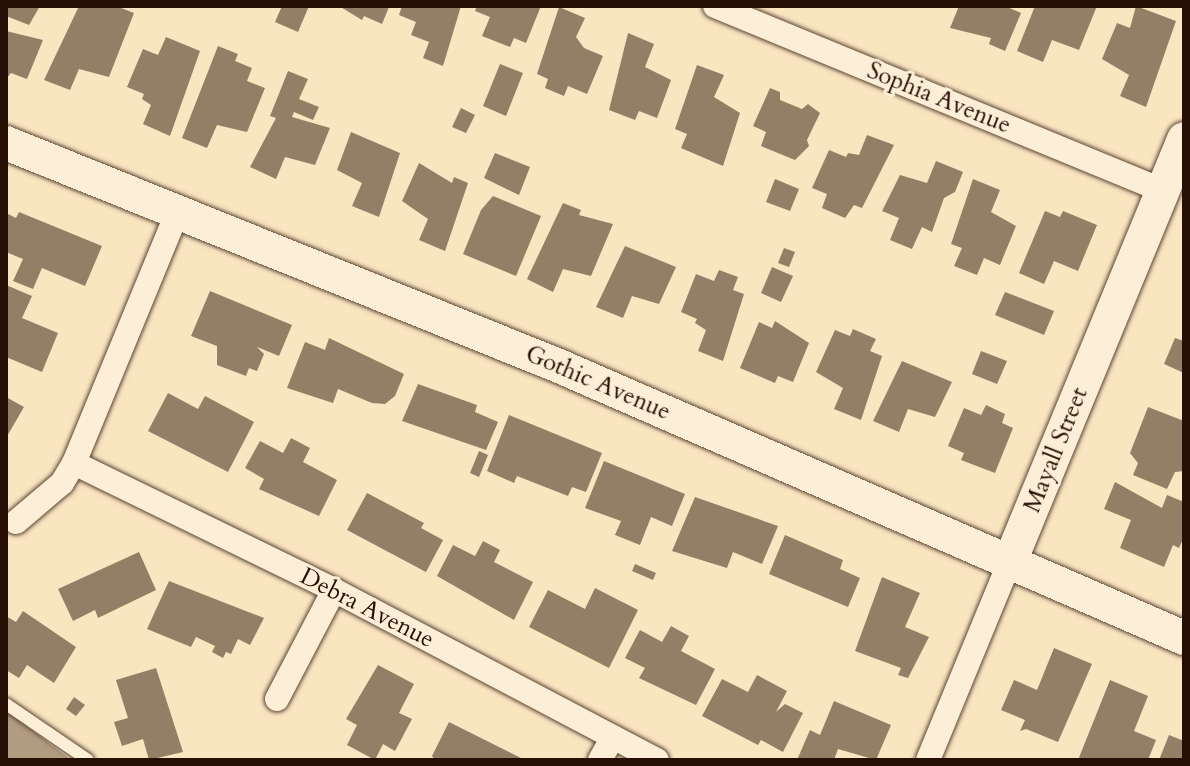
<!DOCTYPE html>
<style>
body{margin:0}
#map{position:relative;width:1190px;height:766px;overflow:hidden;background:#fae5c1;font-family:Cardo,serif}
div>[style]{position:absolute}
.water>*{inset:0;background:#b29c81}
.building>*{inset:0;background:#947e66}
.roads{filter:drop-shadow(0 0 2px #5b4433) drop-shadow(0 0 2px #5b4433)}
.lane>*{height:12px;margin:-6px;padding:0 6px;transform-origin:6px;border-radius:6px;background:#fceed7}
.street>*{height:24px;margin:-12px;padding:0 12px;transform-origin:12px;border-radius:12px;background:#fceed7}
.secondary>*{height:34px;margin:-17px;padding:0 17px;transform-origin:17px;border-radius:17px;background:#fceed7}
span{translate:-50% -50%;white-space:nowrap;text-align:center;line-height:1.15;-webkit-text-stroke:6px #fceed7;paint-order:stroke}
.street-label{font-size:24px;color:#260e04}
.frame{position:absolute;inset:0;border:8px solid #260e04;pointer-events:none}
</style>
<div id="map">
<div class="water">
<div style="clip-path:polygon(6px 710px,71px 760px,6px 760px)"></div>
</div>
<div class="building">
<div style="clip-path:polygon(6px 6px,40px 6px,29px 25px,6px 16px)"></div>
<div style="clip-path:polygon(79px 6px,116px 6px,134px 13px,109px 77px,79px 69px,70px 90px,44px 80px)"></div>
<div style="clip-path:polygon(282px 6px,309px 6px,298px 32px,275px 22px)"></div>
<div style="clip-path:polygon(339px 6px,387px 6px,389px 7px,382px 24px,364px 16px,362px 20px)"></div>
<div style="clip-path:polygon(402px 6px,461px 6px,443px 66px,423px 58px,429px 42px,411px 35px,416px 22px,399px 15px)"></div>
<div style="clip-path:polygon(477px 6px,541px 6px,526px 43px,514px 38px,510px 47px,482px 36px,490px 17px,475px 11px)"></div>
<div style="clip-path:polygon(959px 6px,1005px 6px,1021px 13px,1005px 51px,989px 44px,991px 38px,950px 28px)"></div>
<div style="clip-path:polygon(1035px 6px,1097px 6px,1079px 50px,1052px 40px,1043px 62px,1017px 51px)"></div>
<div style="clip-path:polygon(1136px 6px,1176px 21px,1146px 107px,1120px 96px,1129px 75px,1102px 59px,1117px 23px,1130px 28px)"></div>
<div style="clip-path:polygon(559px 7px,585px 18px,576px 37px,584px 48px,603px 56px,587px 94px,568px 86px,564px 96px,545px 88px,548px 79px,537px 74px)"></div>
<div style="clip-path:polygon(6px 31px,43px 40px,27px 79px,11px 73px,6px 79px)"></div>
<div style="clip-path:polygon(628px 33px,654px 44px,645px 67px,671px 80px,657px 118px,639px 111px,635px 120px,609px 110px)"></div>
<div style="clip-path:polygon(166px 37px,200px 51px,170px 136px,143px 124px,151px 105px,142px 99px,144px 94px,127px 87px,143px 49px,158px 55px)"></div>
<div style="clip-path:polygon(218px 46px,238px 54px,235px 61px,252px 68px,247px 81px,265px 88px,247px 132px,217px 125px,207px 148px,182px 138px)"></div>
<div style="clip-path:polygon(500px 64px,523px 73px,506px 116px,483px 106px)"></div>
<div style="clip-path:polygon(697px 65px,724px 75px,714px 97px,740px 113px,723px 166px,681px 148px,687px 134px,675px 129px)"></div>
<div style="clip-path:polygon(288px 71px,308px 79px,299px 99px,319px 107px,313px 120px,294px 112px,292px 117px,330px 128px,315px 165px,285px 157px,276px 179px,250px 167px,276px 118px,270px 116px)"></div>
<div style="clip-path:polygon(770px 88px,780px 92px,780px 100px,802px 109px,808px 104px,820px 113px,807px 140px,809px 146px,795px 160px,761px 146px,766px 132px,753px 126px)"></div>
<div style="clip-path:polygon(461px 108px,475px 115px,466px 133px,452px 127px)"></div>
<div style="clip-path:polygon(351px 132px,400px 153px,379px 217px,352px 206px,362px 183px,337px 170px)"></div>
<div style="clip-path:polygon(867px 135px,894px 145px,862px 208px,854px 205px,845px 218px,822px 208px,827px 194px,812px 188px,829px 150px,846px 157px,848px 153px,859px 155px)"></div>
<div style="clip-path:polygon(495px 153px,530px 167px,519px 195px,484px 178px)"></div>
<div style="clip-path:polygon(936px 161px,963px 172px,955px 192px,944px 198px,932px 232px,922px 227px,912px 249px,890px 240px,899px 218px,882px 211px,900px 175px,927px 183px)"></div>
<div style="clip-path:polygon(419px 163px,452px 183px,454px 177px,468px 183px,445px 251px,419px 240px,428px 219px,402px 201px)"></div>
<div style="clip-path:polygon(775px 179px,799px 189px,790px 211px,766px 202px)"></div>
<div style="clip-path:polygon(973px 179px,1000px 190px,991px 212px,1016px 226px,1000px 265px,984px 258px,977px 275px,954px 266px,962px 248px,951px 244px)"></div>
<div style="clip-path:polygon(493px 196px,541px 216px,516px 276px,463px 254px,481px 210px)"></div>
<div style="clip-path:polygon(563px 203px,581px 210px,579px 215px,613px 224px,591px 276px,563px 269px,553px 292px,527px 279px)"></div>
<div style="clip-path:polygon(1045px 211px,1060px 217px,1063px 211px,1097px 225px,1078px 271px,1054px 261px,1044px 284px,1019px 273px)"></div>
<div style="clip-path:polygon(19px 212px,102px 246px,85px 286px,42px 268px,33px 289px,13px 281px,23px 259px,6px 252px,6px 213px,16px 218px)"></div>
<div style="clip-path:polygon(625px 246px,676px 267px,659px 304px,632px 296px,623px 318px,596px 307px)"></div>
<div style="clip-path:polygon(784px 248px,795px 252px,789px 267px,778px 263px)"></div>
<div style="clip-path:polygon(772px 267px,793px 276px,781px 302px,761px 293px)"></div>
<div style="clip-path:polygon(719px 270px,738px 277px,733px 290px,744px 294px,723px 361px,698px 351px,706px 330px,695px 323px,697px 319px,681px 312px,696px 274px,714px 281px)"></div>
<div style="clip-path:polygon(6px 285px,32px 296px,22px 318px,58px 333px,42px 372px,6px 357px)"></div>
<div style="clip-path:polygon(210px 291px,292px 325px,279px 356px,257px 347px,264px 354px,257px 371px,249px 368px,246px 376px,217px 365px,217px 346px,191px 336px)"></div>
<div style="clip-path:polygon(1005px 292px,1054px 311px,1044px 335px,995px 315px)"></div>
<div style="clip-path:polygon(775px 321px,809px 343px,793px 382px,778px 376px,775px 383px,740px 368px,759px 322px,772px 328px)"></div>
<div style="clip-path:polygon(853px 329px,876px 339px,870px 351px,882px 356px,861px 420px,834px 409px,843px 388px,816px 372px,835px 330px,850px 336px)"></div>
<div style="clip-path:polygon(329px 338px,404px 374px,395px 396px,385px 404px,372px 403px,338px 389px,333px 403px,287px 388px,305px 342px,325px 350px)"></div>
<div style="clip-path:polygon(1175px 338px,1184px 341px,1184px 373px,1164px 364px)"></div>
<div style="clip-path:polygon(981px 351px,1007px 361px,997px 384px,972px 374px)"></div>
<div style="clip-path:polygon(902px 361px,952px 382px,935px 417px,908px 409px,899px 432px,873px 421px)"></div>
<div style="clip-path:polygon(418px 384px,477px 405px,475px 412px,498px 422px,486px 450px,402px 421px)"></div>
<div style="clip-path:polygon(168px 393px,198px 409px,205px 396px,254px 422px,228px 472px,148px 431px)"></div>
<div style="clip-path:polygon(6px 397px,24px 407px,6px 438px)"></div>
<div style="clip-path:polygon(986px 405px,1005px 414px,1002px 423px,1013px 428px,995px 473px,961px 460px,964px 453px,948px 446px,964px 408px,981px 415px)"></div>
<div style="clip-path:polygon(1148px 407px,1184px 421px,1184px 471px,1175px 472px,1167px 489px,1133px 475px,1138px 463px,1130px 453px)"></div>
<div style="clip-path:polygon(509px 415px,602px 453px,586px 492px,572px 487px,568px 496px,517px 476px,514px 483px,487px 471px)"></div>
<div style="clip-path:polygon(291px 438px,310px 448px,303px 462px,337px 480px,319px 516px,259px 489px,264px 479px,245px 468px,260px 441px,283px 453px)"></div>
<div style="clip-path:polygon(479px 451px,488px 455px,479px 477px,470px 473px)"></div>
<div style="clip-path:polygon(604px 461px,685px 494px,672px 526px,651px 517px,640px 545px,615px 535px,621px 521px,585px 508px)"></div>
<div style="clip-path:polygon(1115px 482px,1162px 508px,1167px 495px,1184px 502px,1184px 537px,1179px 548px,1173px 545px,1164px 567px,1120px 548px,1131px 520px,1104px 509px)"></div>
<div style="clip-path:polygon(367px 493px,424px 523px,421px 528px,443px 540px,426px 572px,347px 530px)"></div>
<div style="clip-path:polygon(695px 497px,778px 526px,762px 564px,733px 552px,727px 568px,672px 551px)"></div>
<div style="clip-path:polygon(785px 535px,843px 560px,840px 569px,860px 578px,848px 607px,769px 574px)"></div>
<div style="clip-path:polygon(483px 541px,500px 550px,494px 562px,533px 582px,514px 620px,437px 576px,453px 545px,475px 556px)"></div>
<div style="clip-path:polygon(139px 552px,156px 590px,98px 618px,95px 610px,73px 621px,58px 589px)"></div>
<div style="clip-path:polygon(635px 564px,656px 573px,653px 580px,632px 571px)"></div>
<div style="clip-path:polygon(882px 577px,920px 593px,905px 627px,929px 637px,908px 678px,898px 675px,901px 668px,855px 651px)"></div>
<div style="clip-path:polygon(169px 581px,264px 618px,250px 645px,238px 639px,231px 654px,226px 652px,223px 658px,212px 652px,215px 646px,196px 637px,191px 647px,147px 629px)"></div>
<div style="clip-path:polygon(595px 588px,638px 610px,609px 668px,529px 627px,548px 590px,585px 609px)"></div>
<div style="clip-path:polygon(23px 611px,76px 647px,54px 683px,27px 665px,19px 678px,6px 670px,6px 616px,16px 622px)"></div>
<div style="clip-path:polygon(671px 626px,689px 636px,681px 651px,715px 669px,696px 705px,639px 678px,645px 668px,625px 658px,640px 630px,662px 642px)"></div>
<div style="clip-path:polygon(1054px 648px,1092px 664px,1058px 742px,1026px 729px,1020px 731px,1025px 720px,1001px 710px,1014px 680px,1037px 690px)"></div>
<div style="clip-path:polygon(378px 665px,414px 684px,399px 713px,412px 719px,395px 751px,383px 744px,375px 760px,347px 745px,357px 725px,346px 719px)"></div>
<div style="clip-path:polygon(156px 668px,183px 752px,149px 760px,143px 739px,122px 746px,114px 722px,128px 718px,116px 680px)"></div>
<div style="clip-path:polygon(757px 675px,787px 691px,776px 712px,785px 704px,803px 713px,783px 752px,761px 740px,758px 745px,702px 716px,722px 679px,748px 692px)"></div>
<div style="clip-path:polygon(1110px 680px,1148px 696px,1134px 731px,1156px 740px,1148px 760px,1078px 760px)"></div>
<div style="clip-path:polygon(74px 697px,85px 705px,76px 716px,66px 709px)"></div>
<div style="clip-path:polygon(834px 701px,891px 725px,876px 760px,838px 749px,834px 760px,797px 760px,810px 730px,820px 735px)"></div>
<div style="clip-path:polygon(449px 722px,525px 760px,435px 760px,432px 756px)"></div>
<div style="clip-path:polygon(1169px 735px,1184px 741px,1184px 760px,1159px 760px)"></div>
</div>
<div class="roads">
<div class="lane">
<div style="left:6px;top:704px;width:99px;rotate:34.3deg"></div>
</div>
<div class="street">
<div style="left:715px;top:6px;width:485px;rotate:22.4deg"></div>
<div style="left:74px;top:463px;width:289px;rotate:26deg"></div>
<div style="left:334px;top:590px;width:365px;rotate:27.8deg"></div>
<div style="left:16px;top:522px;width:60px;rotate:-40.3deg"></div>
<div style="left:62px;top:483px;width:23px;rotate:-59deg"></div>
<div style="left:74px;top:463px;width:273px;rotate:-67.6deg"></div>
<div style="left:277px;top:699px;width:123px;rotate:-62.4deg"></div>
<div style="left:600px;top:760px;width:26px;rotate:-61deg"></div>
<div style="left:928px;top:760px;width:217px;rotate:-67.6deg"></div>
</div>
<div class="secondary">
<div style="left:6px;top:143px;width:596px;rotate:21.96deg"></div>
<div style="left:559px;top:366px;width:682px;rotate:23.52deg"></div>
<div style="left:1011px;top:559px;width:454px;rotate:-67.6deg"></div>
</div>
</div>
<div class="street-label">
<span style="left:939px;top:98px;rotate:22deg">Sophia Avenue</span>
<span style="left:598px;top:383px;rotate:23deg">Gothic Avenue</span>
<span style="left:1056px;top:450px;rotate:-68deg">Mayall Street</span>
<span style="left:367px;top:608px;rotate:27deg">Debra Avenue</span>
</div>
<div class="frame"></div>
</div>
